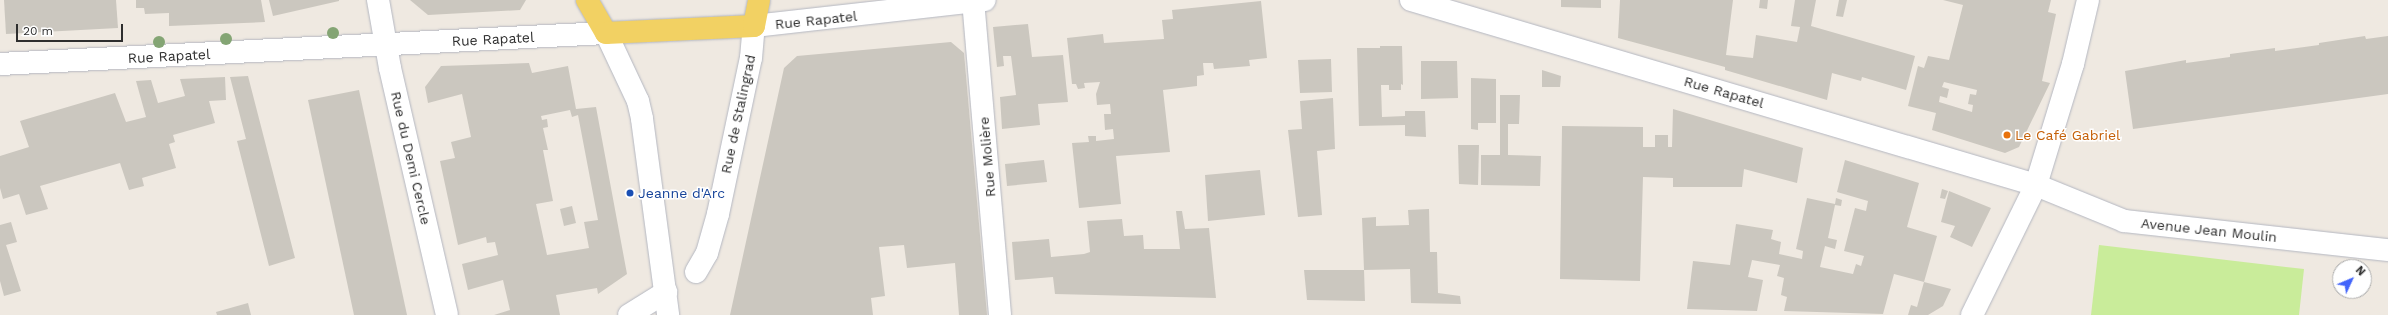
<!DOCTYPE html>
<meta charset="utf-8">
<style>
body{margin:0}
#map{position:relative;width:2388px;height:315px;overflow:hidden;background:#efe9e1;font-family:"Work Sans",sans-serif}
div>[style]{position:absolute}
.pitch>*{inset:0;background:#c9ec9a}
.building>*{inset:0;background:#cbc7bf}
.roads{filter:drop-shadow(0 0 1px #b4b7c1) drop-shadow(0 0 1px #b4b7c1)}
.street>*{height:22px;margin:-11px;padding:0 11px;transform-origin:11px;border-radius:11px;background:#fff}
.secondary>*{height:22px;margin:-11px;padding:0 11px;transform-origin:11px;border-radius:11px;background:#fff}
.primary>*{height:22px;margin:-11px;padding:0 11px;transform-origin:11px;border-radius:11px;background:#f2d163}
.trees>*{width:12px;height:12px;margin:-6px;border-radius:50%;background:#84a574}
.dots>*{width:11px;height:11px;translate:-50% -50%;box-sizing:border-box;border:2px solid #fff;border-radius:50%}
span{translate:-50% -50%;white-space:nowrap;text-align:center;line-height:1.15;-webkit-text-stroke:3px #fff;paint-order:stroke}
.street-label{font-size:14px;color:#2e2e2e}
.food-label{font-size:14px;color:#c56008}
.left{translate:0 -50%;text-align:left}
.transit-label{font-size:14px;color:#164399}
.north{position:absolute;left:2332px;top:259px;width:40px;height:40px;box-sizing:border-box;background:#fff;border:1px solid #ababab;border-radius:50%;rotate:46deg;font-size:11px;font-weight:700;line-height:16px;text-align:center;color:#2e2e2e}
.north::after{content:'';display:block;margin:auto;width:14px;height:18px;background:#4264fb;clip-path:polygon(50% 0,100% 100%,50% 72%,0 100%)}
.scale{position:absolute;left:16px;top:24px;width:107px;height:18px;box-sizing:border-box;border:2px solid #2e2e2e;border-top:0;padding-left:5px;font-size:12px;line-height:14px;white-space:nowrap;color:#2e2e2e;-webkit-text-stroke:3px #fff;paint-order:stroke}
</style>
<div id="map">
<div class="pitch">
<div style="clip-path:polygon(2099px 245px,2304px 269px,2299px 315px,2091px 315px)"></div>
</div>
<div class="building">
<div style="clip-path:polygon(4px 0,116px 0,118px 28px,6px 34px)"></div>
<div style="clip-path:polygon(136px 0,261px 0,265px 22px,169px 26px,169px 13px,145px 14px,144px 8px,136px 8px)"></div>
<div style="clip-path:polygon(269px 0,339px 0,339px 1px,273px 16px)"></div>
<div style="clip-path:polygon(410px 0,526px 0,520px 10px,428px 15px)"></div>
<div style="clip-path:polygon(1561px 0,1601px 0,1601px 8px,1561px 7px)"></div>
<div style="clip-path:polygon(1620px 0,1733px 0,1726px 55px,1753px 58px,1756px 35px,1797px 42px,1800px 27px,1791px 26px,1795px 0,1816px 0,1811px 26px,1915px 56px,1906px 90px,1862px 77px,1861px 81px,1832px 73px,1827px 100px,1725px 70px,1725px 67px,1618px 38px)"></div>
<div style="clip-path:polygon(1760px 0,1768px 0,1767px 9px,1759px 8px)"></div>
<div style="clip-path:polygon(1839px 0,1847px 0,1843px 17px,1836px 16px)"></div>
<div style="clip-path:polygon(evenodd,1943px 0,2051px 0,2048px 12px,2056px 14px,2042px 81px,2050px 83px,2019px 147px,2005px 153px,1932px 130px,1936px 113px,1908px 106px,1918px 66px,1924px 68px,1928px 56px,1949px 60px,1963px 5px,1943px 0,1944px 82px,1977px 90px,1976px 95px,1970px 94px,1968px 104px,1973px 105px,1972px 112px,1939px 102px,1940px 96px,1947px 98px,1949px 89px,1942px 87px,1944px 82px)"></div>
<div style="clip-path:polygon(1261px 1px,1267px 58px,1249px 60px,1250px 66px,1214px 69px,1213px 63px,1203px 63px,1204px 75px,1197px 76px,1197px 86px,1163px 90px,1170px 152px,1116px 156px,1121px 204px,1079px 208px,1072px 143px,1089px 142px,1088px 136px,1096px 136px,1096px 141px,1114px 139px,1113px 129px,1105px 130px,1104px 114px,1111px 114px,1110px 104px,1097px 105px,1096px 94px,1100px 82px,1084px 83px,1085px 88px,1078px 89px,1076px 84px,1072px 84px,1067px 38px,1103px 34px,1104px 43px,1164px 39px,1162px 20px,1173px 19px,1172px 10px)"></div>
<div style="clip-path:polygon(1028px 24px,1032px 57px,1063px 55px,1068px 102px,1038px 104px,1040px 125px,1002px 129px,1000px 97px,1016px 95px,1011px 56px,1003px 56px,1004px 66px,997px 67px,993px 27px)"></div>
<div style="clip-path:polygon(2365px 36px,2366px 39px,2388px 36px,2388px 94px,2133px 129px,2125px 71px,2186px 60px,2186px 63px,2230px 57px,2230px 54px,2275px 48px,2275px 51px,2319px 45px,2319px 43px)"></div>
<div style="clip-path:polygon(951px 42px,964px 53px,987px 315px,959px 315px,955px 263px,907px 268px,904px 245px,879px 247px,885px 296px,871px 298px,873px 315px,730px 315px,784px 68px,797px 56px)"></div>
<div style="clip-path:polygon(1380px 46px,1402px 46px,1403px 85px,1401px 84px,1401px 90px,1389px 90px,1389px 85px,1381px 85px,1382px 117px,1405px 116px,1405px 111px,1425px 111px,1426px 137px,1405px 136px,1405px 125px,1359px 126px,1357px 48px,1380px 48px)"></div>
<div style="clip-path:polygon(1331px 59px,1332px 92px,1300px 93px,1298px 60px)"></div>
<div style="clip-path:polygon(1421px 61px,1457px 61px,1458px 98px,1421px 99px)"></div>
<div style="clip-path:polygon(evenodd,529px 63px,532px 73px,568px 66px,576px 109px,596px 107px,627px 274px,598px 294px,597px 288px,556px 295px,560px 315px,494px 315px,510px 310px,503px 280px,468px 290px,462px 264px,498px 255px,495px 242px,487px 243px,486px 237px,458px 245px,440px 161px,455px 158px,451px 142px,471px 137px,462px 94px,428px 103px,425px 87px,441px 66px,529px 63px,570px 110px,572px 117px,578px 115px,598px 220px,584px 222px,589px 248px,547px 255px,536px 204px,553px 201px,543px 150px,548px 150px,543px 128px,548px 127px,547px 119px,542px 120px,541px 116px,570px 110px)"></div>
<div style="clip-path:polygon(1542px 70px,1561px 76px,1560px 87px,1542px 87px)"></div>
<div style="clip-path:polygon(248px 76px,295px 258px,269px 266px,237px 141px,246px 139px,230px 77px)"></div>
<div style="clip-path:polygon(225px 77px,226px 100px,209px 101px,215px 123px,173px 135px,175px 142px,169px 144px,176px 168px,142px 178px,144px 186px,129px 190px,120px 163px,40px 186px,48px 209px,26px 215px,19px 194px,3px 199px,0 188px,0 156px,29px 147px,20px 121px,115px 93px,126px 122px,146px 117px,136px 81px,151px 80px,158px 103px,185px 96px,180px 79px)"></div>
<div style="clip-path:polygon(1471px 78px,1496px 79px,1496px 123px,1478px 123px,1478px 130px,1471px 129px)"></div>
<div style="clip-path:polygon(359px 90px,407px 315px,354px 315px,308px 100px)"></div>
<div style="clip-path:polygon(1500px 95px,1520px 95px,1519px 124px,1508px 124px,1508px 155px,1541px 156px,1540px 186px,1481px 185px,1481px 155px,1500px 155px)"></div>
<div style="clip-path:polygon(1333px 98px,1335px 149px,1317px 151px,1322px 215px,1298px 217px,1288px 130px,1302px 129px,1300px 101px)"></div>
<div style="clip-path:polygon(1673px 109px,1803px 148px,1797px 183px,1744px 169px,1742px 187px,1673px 187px,1673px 178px,1643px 177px,1640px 281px,1560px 279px,1562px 126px,1643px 127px,1643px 147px,1655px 147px,1655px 135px,1668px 135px,1668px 147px,1672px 147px)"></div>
<div style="clip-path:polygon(1458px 145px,1479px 145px,1478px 185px,1459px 184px)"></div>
<div style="clip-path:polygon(1044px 160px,1047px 182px,1007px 186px,1005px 164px)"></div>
<div style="clip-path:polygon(1845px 160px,1919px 183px,1907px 227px,1937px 236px,1924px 282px,1894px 274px,1883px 314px,1784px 311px,1787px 297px,1781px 295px,1784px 278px,1777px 276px,1780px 265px,1752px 260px,1748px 277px,1763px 280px,1757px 311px,1687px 309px,1693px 261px,1730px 265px,1736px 224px,1773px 230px,1771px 239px,1781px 242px,1779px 254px,1802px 259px,1803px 251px,1796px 249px,1807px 198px,1835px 204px,1836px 198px,1842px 200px,1841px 206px,1835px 205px,1828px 238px,1837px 240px,1835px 249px,1825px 246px,1820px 267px,1853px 274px,1856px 264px,1861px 266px,1864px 256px,1844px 251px,1855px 208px,1866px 211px,1868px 201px,1837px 192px)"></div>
<div style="clip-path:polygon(1260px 170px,1265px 215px,1208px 221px,1205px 175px)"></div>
<div style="clip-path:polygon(1942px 189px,1948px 191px,1945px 199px,1940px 198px)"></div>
<div style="clip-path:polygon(1949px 191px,1991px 208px,1972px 247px,1950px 237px,1955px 226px,1941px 222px)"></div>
<div style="clip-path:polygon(572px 206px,576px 223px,564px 226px,560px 209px)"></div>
<div style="clip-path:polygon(1429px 209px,1430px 252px,1437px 252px,1438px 293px,1460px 296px,1461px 304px,1411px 303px,1410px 269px,1364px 270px,1362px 218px,1376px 217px,1376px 226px,1409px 225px,1408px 210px)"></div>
<div style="clip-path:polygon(1176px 211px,1182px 211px,1185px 229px,1209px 228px,1216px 298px,1055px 294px,1053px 277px,1015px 280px,1012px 242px,1049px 239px,1051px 257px,1084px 254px,1090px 252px,1087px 221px,1122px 219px,1124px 236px,1143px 235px,1144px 249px,1180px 249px)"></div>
<div style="clip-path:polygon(11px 222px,17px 242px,6px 245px,21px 291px,4px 296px,0 281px,0 225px)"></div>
<div style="clip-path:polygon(1304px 270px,1364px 270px,1365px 301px,1307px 300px)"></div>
<div style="clip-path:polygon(1924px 282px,1951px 289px,1943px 306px,1928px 315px,1908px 315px,1911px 305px,1917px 307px)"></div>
<div style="clip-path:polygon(248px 303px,251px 315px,217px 315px,216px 312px)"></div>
</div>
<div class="roads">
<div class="street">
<div style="left:378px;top:0;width:69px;rotate:80deg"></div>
<div style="left:390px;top:68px;width:253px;rotate:77deg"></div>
<div style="left:973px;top:0;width:316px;rotate:85.1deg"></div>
<div style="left:0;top:64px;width:607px;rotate:-2.93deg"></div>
<div style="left:696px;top:272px;width:22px;rotate:-60deg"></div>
<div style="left:707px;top:253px;width:41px;rotate:-74.2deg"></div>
<div style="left:718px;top:214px;width:159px;rotate:-78.1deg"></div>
<div style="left:751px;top:58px;width:32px;rotate:-85deg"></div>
<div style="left:1972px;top:315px;width:145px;rotate:-63.8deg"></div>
<div style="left:2036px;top:185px;width:127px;rotate:-73deg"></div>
<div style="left:2073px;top:64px;width:66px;rotate:-76.8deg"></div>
</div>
<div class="secondary">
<div style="left:1411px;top:0;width:652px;rotate:16.49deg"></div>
<div style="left:2036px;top:185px;width:95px;rotate:22.2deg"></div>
<div style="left:2124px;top:221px;width:266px;rotate:6.3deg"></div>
<div style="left:754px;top:26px;width:232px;rotate:-6.4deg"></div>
<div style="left:606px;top:33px;width:75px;rotate:64.8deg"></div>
<div style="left:638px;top:101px;width:18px;rotate:77deg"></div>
<div style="left:642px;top:119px;width:198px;rotate:82.4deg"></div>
<div style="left:629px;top:315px;width:44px;rotate:-31.9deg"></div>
</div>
<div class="primary">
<div style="left:587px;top:0;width:38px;rotate:60deg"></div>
<div style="left:606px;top:33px;width:148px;rotate:-2.7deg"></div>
<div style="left:754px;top:26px;width:26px;rotate:-79deg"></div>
</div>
</div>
<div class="trees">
<div style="left:333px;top:33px"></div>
<div style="left:226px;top:39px"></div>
<div style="left:159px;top:42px"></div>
</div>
<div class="dots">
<div style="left:2007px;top:135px;background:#e8710a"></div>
<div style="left:630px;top:193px;background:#1a4fb4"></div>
</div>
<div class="street-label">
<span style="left:816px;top:20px;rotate:-6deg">Rue Rapatel</span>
<span style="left:493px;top:39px;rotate:-3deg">Rue Rapatel</span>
<span style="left:169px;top:56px;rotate:-3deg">Rue Rapatel</span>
<span style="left:1724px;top:92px;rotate:16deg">Rue Rapatel</span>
<span style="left:738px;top:114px;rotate:-78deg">Rue de Stalingrad</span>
<span style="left:987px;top:157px;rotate:-95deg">Rue Molière</span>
<span style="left:411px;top:158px;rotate:77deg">Rue du Demi Cercle</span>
<span style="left:2209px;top:230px;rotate:6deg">Avenue Jean Moulin</span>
</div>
<div class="food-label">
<span class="left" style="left:2015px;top:135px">Le Café Gabriel</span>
</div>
<div class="transit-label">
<span class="left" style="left:638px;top:193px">Jeanne d'Arc</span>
</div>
<div class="north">N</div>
<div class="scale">20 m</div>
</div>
